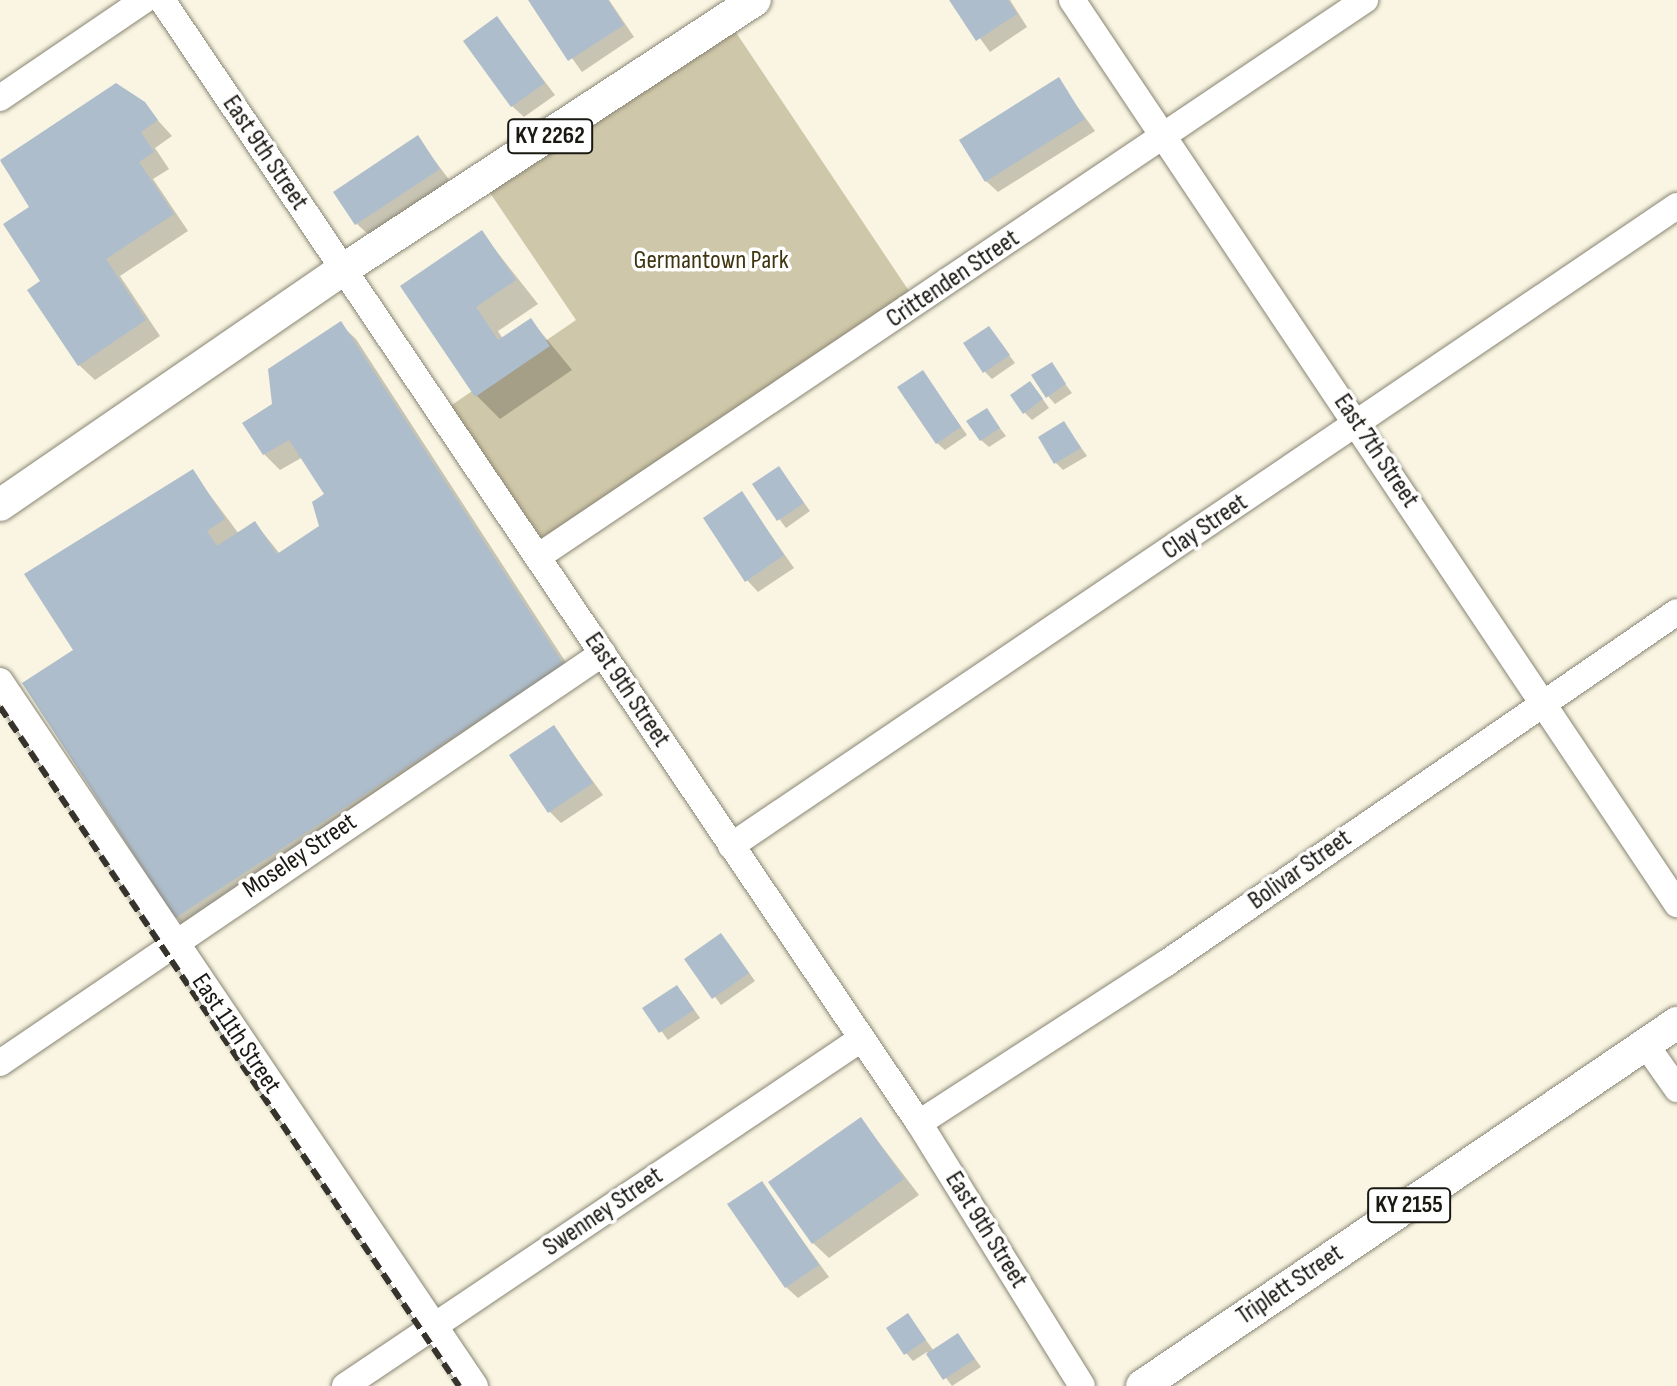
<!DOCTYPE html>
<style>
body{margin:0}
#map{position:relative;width:1677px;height:1386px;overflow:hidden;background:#f9f5e2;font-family:"Sofia Sans Condensed",sans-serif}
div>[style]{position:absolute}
.green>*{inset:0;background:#cfc7a9}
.shadow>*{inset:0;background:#0003}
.building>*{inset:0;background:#aebdcb}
.roads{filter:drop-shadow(0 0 2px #898574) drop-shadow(0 0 2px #898574)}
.minor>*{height:26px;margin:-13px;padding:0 13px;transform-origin:13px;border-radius:13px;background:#fff}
.major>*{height:32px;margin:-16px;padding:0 16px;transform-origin:16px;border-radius:16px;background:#fff}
.rail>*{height:6px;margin-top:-3px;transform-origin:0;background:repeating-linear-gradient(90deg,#36332c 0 12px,transparent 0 18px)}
span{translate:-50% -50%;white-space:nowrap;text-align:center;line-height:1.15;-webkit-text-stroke:7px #fff;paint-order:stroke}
.shield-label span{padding:2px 6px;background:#fff;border:2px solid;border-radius:6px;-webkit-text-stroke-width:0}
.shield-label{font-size:24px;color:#1a1812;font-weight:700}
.street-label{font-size:26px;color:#1a1812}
.park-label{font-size:26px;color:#3f3510}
</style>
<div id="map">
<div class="green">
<div style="clip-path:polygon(727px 19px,917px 303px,539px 556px,440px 413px,576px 320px,482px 181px)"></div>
</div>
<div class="shadow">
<div style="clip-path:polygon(530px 0,609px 0,634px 37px,582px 72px)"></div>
<div style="clip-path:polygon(952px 0,1010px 0,1027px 27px,990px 52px)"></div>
<div style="clip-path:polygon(497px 19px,555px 95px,524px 117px,512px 106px)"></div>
<div style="clip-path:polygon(1058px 80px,1095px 131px,998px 192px,986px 181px)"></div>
<div style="clip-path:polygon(116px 85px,143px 104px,172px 136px,155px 148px,169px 169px,153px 179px,188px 231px,120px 276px,160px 336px,95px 380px,79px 365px,43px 282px,32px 208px,1px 162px)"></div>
<div style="clip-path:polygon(418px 138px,450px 181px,369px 235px,357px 224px)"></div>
<div style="clip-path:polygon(482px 233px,538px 304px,498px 331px,503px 339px,531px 320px,572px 370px,500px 419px,477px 396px,402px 286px)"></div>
<div style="clip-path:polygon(340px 324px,356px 339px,578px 681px,192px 933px,176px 917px,76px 651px,192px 471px,239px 534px,255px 523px,280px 554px,322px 527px,327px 494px,303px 457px,280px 470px,264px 454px,274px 405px)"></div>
<div style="clip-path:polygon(989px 328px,1015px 363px,992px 379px,985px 372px)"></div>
<div style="clip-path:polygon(1051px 365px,1072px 393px,1055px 404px,1048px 396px)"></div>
<div style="clip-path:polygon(923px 372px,967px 435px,945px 450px,937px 443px)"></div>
<div style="clip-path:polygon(1037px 391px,1049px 408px,1032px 420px,1024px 412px)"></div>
<div style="clip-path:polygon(986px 410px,1006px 436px,989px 447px,981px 440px)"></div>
<div style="clip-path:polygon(1064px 423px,1087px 456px,1063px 470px,1056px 463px)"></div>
<div style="clip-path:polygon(779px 468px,810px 511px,786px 528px,754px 485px)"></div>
<div style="clip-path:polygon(742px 494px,794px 568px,758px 592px,747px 580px)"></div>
<div style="clip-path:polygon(554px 728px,603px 795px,561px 823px,549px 811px)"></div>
<div style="clip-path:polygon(728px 943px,755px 981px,721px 1005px,687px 959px)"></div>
<div style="clip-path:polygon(684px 995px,700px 1018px,668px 1040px,645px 1009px)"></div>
<div style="clip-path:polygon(861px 1119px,919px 1195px,829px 1258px,813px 1243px)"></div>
<div style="clip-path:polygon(761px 1183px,829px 1277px,798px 1298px,786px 1287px)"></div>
<div style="clip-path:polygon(908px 1316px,934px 1351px,958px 1335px,981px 1367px,952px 1386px,927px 1352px,913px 1361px,906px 1353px)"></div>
</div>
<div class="building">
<div style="clip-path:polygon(528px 0,608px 0,624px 25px,568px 61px)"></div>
<div style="clip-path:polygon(949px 0,1008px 0,1017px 14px,976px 41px)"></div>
<div style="clip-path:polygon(497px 16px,545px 83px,511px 107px,463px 41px)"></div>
<div style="clip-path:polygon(1059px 77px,1085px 119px,985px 182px,959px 140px)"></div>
<div style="clip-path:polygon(116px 83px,145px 102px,158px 120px,141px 132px,154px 152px,139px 162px,174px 214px,106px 259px,146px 320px,78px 366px,27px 290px,40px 281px,3px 224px,29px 207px,0 160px)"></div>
<div style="clip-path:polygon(418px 135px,440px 169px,355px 225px,333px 192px)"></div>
<div style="clip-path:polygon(482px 230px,516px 280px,476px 307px,498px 340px,531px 318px,550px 346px,475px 397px,400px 286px)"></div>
<div style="clip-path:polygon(341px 321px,564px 665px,175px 918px,22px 683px,73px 650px,24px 574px,193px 469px,225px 519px,207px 531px,217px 546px,255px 521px,277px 554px,319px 526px,312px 502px,324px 494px,289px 440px,263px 455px,242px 423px,272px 404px,268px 369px)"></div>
<div style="clip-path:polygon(989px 326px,1010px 355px,983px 373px,963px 343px)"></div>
<div style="clip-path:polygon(1052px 362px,1066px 384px,1046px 398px,1031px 375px)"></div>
<div style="clip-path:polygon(923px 370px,961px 427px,936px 444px,897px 387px)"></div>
<div style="clip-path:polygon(1030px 381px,1043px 399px,1023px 414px,1010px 395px)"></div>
<div style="clip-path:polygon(987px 408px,1000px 428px,980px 441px,966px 421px)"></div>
<div style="clip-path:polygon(1064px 421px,1081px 448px,1054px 464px,1038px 437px)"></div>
<div style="clip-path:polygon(779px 466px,804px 503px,777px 521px,752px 484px)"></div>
<div style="clip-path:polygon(742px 491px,784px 555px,745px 582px,703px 518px)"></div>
<div style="clip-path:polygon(554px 725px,593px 783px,548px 813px,509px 755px)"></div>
<div style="clip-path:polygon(721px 933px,749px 973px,712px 999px,684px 959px)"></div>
<div style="clip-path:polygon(677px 985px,694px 1010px,659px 1033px,642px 1008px)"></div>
<div style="clip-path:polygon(861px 1117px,904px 1179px,812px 1244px,768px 1182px)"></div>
<div style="clip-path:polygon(762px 1181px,819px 1265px,785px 1288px,727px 1204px)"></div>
<div style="clip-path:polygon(908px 1313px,926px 1340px,904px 1355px,886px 1328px)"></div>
<div style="clip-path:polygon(958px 1333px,975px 1359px,943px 1380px,926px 1354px)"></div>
</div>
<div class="roads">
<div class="minor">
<div style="left:162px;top:0;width:1354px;rotate:56.02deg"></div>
<div style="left:919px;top:1123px;width:309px;rotate:58.2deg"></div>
<div style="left:1072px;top:0;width:1088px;rotate:56.21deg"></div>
<div style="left:0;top:98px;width:174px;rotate:-34.2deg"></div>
<div style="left:539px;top:556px;width:996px;rotate:-33.95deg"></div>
<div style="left:0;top:681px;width:850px;rotate:56.03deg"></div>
<div style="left:731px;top:846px;width:1142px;rotate:-34.08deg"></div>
<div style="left:1646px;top:1045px;width:54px;rotate:54.8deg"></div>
<div style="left:0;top:1063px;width:729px;rotate:-34.21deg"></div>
<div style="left:919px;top:1123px;width:293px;rotate:-32.9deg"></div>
<div style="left:1165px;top:964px;width:621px;rotate:-34.51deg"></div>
<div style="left:345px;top:1386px;width:622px;rotate:-33.92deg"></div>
</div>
<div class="major">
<div style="left:0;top:505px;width:417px;rotate:-34.5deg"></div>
<div style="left:344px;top:269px;width:491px;rotate:-33.2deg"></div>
<div style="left:1142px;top:1386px;width:647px;rotate:-34.16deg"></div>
</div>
</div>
<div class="rail">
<div style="left:0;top:707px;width:820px;rotate:55.94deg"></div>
</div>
<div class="shield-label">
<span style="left:550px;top:136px">KY 2262</span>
<span style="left:1409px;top:1205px">KY 2155</span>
</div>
<div class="street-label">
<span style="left:265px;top:153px;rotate:56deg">East 9th Street</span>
<span style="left:953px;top:279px;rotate:-34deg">Crittenden Street</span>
<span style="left:1376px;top:451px;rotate:56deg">East 7th Street</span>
<span style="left:1205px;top:527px;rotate:-34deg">Clay Street</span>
<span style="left:627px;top:690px;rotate:56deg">East 9th Street</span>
<span style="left:300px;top:856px;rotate:-34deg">Moseley Street</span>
<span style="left:1300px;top:870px;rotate:-35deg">Bolivar Street</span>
<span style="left:236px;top:1034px;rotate:56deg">East 11th Street</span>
<span style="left:603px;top:1212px;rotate:-34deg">Swenney Street</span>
<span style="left:986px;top:1230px;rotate:58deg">East 9th Street</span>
<span style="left:1290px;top:1285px;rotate:-34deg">Triplett Street</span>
</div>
<div class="park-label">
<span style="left:711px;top:261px">Germantown Park</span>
</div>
</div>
